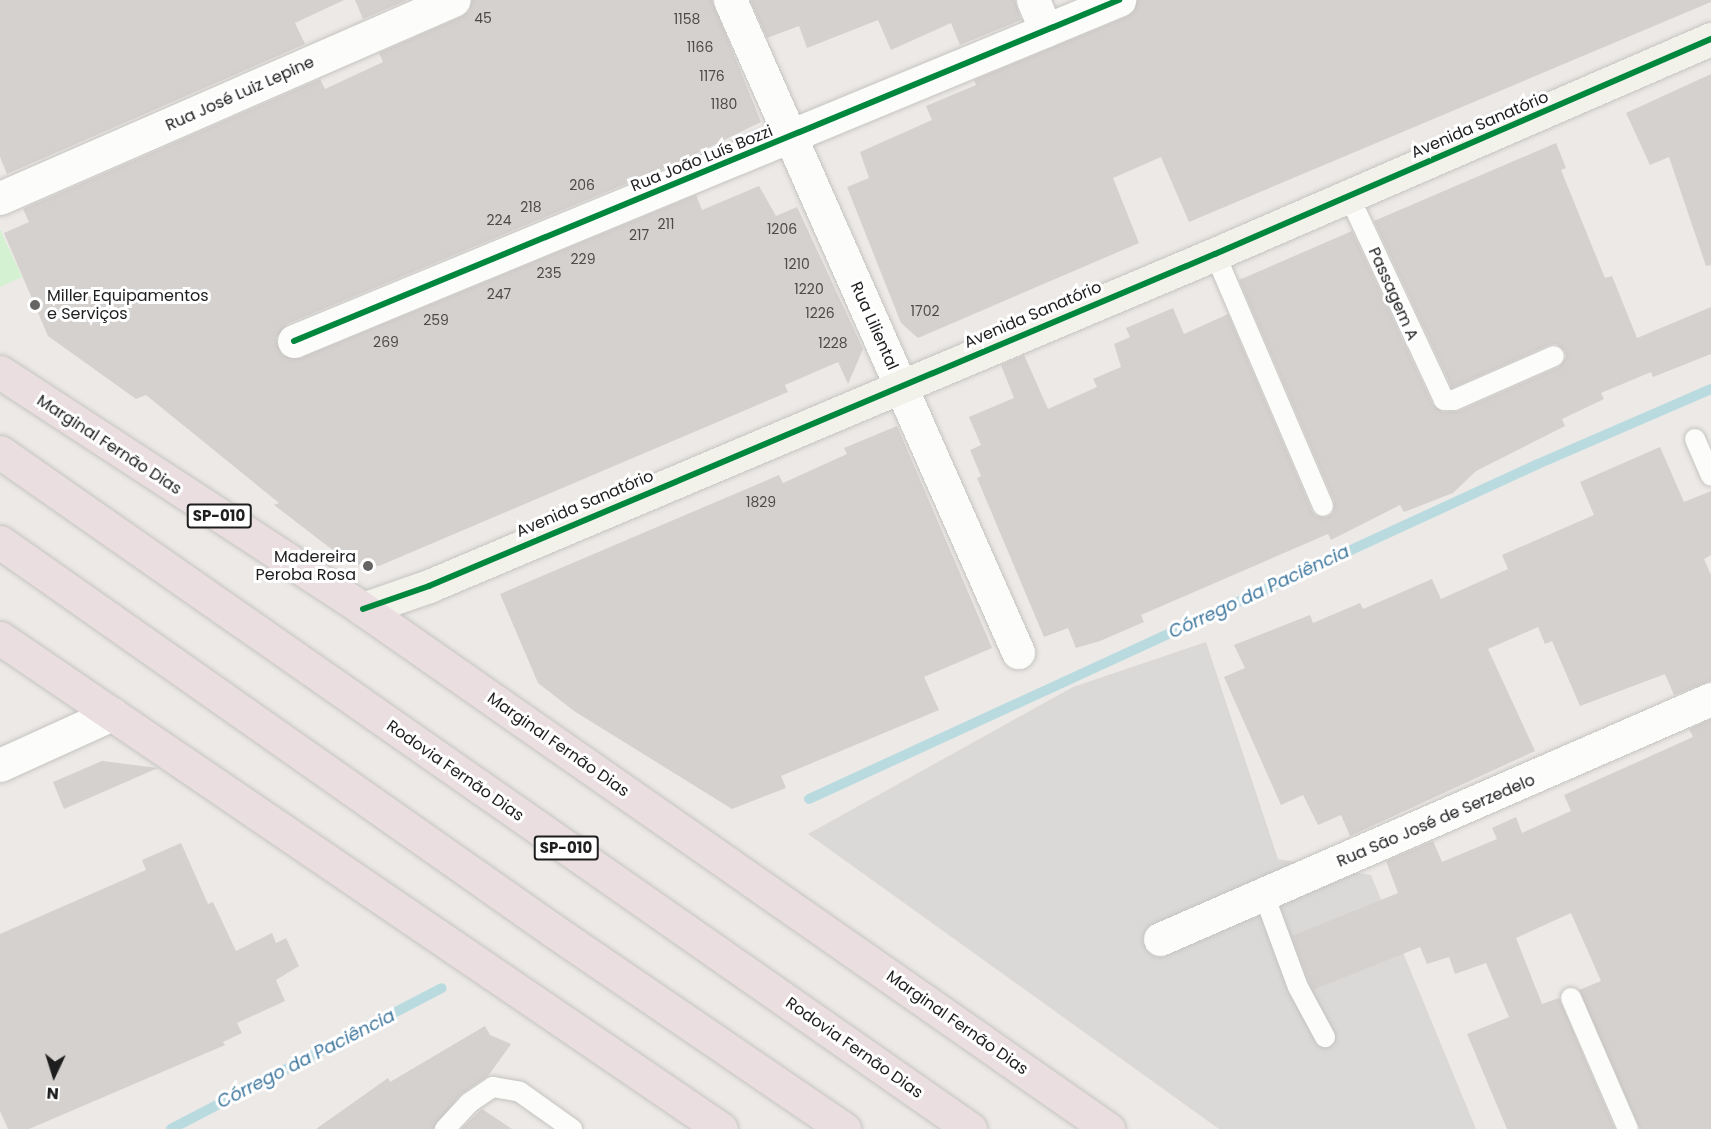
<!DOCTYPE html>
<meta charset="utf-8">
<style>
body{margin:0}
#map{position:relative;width:1711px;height:1129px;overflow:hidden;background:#ece9e6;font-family:Poppins,sans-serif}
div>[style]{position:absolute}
.residential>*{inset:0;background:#dbd9d8}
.park>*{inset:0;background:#d4f2d1}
.stream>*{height:10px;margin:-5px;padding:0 5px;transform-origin:5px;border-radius:5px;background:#b9dbe0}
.building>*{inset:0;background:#d5d1cf}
.roads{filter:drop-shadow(0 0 2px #c5c4c2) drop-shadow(0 0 2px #c5c4c2)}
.lane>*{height:20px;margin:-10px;padding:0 10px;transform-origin:10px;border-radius:10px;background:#fcfcfb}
.street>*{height:33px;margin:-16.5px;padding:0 16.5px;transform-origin:16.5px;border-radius:16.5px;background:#fcfcfb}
.secondary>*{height:33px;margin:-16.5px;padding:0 16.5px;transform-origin:16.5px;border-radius:16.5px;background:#f3f2ea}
.highway>*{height:33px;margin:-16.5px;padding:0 16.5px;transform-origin:16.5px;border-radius:16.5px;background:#eadee1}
.cycleway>*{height:6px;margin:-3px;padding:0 3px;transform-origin:3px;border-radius:3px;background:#00873e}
.dots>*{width:16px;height:16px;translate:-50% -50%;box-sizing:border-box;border:3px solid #fff;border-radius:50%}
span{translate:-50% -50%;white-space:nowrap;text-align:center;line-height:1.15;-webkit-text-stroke:6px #fff;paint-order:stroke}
.number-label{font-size:14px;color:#4c4b4a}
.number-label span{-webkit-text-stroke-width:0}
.shield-label span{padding:2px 4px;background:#fff;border:2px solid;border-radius:4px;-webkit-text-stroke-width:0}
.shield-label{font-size:15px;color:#1e1e1e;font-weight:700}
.street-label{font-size:16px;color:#1e1e1e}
.poi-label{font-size:16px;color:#1e1e1e}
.left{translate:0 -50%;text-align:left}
.right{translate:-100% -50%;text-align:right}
.water-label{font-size:18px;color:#42799f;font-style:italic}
.north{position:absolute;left:24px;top:1045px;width:60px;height:60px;-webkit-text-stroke:4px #fff;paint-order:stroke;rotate:184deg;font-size:16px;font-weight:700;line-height:24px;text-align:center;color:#1e1e1e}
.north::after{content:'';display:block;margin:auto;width:21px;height:27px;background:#1e1e1e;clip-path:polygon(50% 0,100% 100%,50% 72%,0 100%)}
</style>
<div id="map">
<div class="residential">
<div style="clip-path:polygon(1206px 642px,1278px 859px,1371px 875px,1476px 1129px,1219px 1129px,808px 834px,1073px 687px)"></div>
</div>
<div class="park">
<div style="clip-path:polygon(0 229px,22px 277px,0 287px)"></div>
</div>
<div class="stream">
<div style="left:809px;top:799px;width:802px;rotate:-24.68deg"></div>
<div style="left:1538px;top:464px;width:189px;rotate:-23.4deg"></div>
<div style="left:171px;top:1129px;width:305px;rotate:-27.5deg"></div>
</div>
<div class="building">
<div style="clip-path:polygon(0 0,344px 0,295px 23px,305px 44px,7px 174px,0 157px)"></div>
<div style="clip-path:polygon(355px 0,407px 0,363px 19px)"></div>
<div style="clip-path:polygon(472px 0,712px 0,761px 122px,681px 161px,287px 324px,276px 338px,282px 355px,301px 358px,696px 195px,702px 210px,759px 186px,776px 216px,797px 207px,863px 349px,848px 384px,838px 362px,785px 385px,788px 392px,379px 566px,351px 564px,274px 505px,279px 503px,146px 395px,136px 399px,48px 336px,4px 233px,29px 222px,23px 209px,320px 79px,325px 89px,383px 62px,379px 53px,461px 17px,469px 11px)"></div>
<div style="clip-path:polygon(750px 0,1015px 0,1021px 20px,960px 45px,951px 23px,891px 50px,878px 20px,807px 48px,799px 26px,767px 38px)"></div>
<div style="clip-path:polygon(1137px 0,1711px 0,1711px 2px,1189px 222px,1161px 157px,1113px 178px,1139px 243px,918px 338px,901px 323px,847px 187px,869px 178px,860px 152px,932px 120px,926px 106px,976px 85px,974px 80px,1126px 17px,1134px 11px)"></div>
<div style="clip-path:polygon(1711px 74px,1711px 265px,1706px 266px,1669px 157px,1650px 165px,1626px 113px)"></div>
<div style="clip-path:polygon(1556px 143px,1566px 168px,1561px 170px,1605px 278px,1612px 276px,1637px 338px,1711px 307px,1711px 354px,1653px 377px,1651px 372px,1601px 393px,1604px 399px,1562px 419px,1565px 426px,1476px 471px,1453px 493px,1404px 512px,1400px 505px,1331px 540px,1328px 534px,1141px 615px,1144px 622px,1100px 641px,1076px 648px,1068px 628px,1044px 637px,977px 478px,981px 476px,970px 450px,981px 445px,969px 417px,1014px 398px,1001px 365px,1024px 355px,1048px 409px,1097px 387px,1093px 379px,1121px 367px,1114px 344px,1130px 337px,1126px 328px,1173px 308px,1184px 334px,1228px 314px,1312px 511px,1316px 516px,1327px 517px,1333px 513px,1334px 501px,1239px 280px,1352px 231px,1433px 405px,1443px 412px,1459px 411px,1559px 367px,1566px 358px,1565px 351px,1556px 344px,1549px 345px,1452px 388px,1374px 221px)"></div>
<div style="clip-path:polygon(897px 426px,992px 648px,924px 677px,939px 710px,781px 776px,786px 788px,732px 809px,574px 711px,538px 683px,500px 594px,779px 475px,783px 483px,847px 454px,844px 448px)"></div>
<div style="clip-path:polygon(1660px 447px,1684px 502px,1711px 491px,1711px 555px,1704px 559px,1711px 575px,1711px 681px,1674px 695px,1665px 674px,1580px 706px,1552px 641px,1545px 644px,1538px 627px,1488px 649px,1535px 751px,1350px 836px,1341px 815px,1318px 825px,1303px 795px,1281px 805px,1224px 677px,1245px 668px,1234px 645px,1310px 615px,1313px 623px,1360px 603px,1363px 609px,1432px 579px,1441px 599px,1508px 569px,1502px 555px,1594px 515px,1580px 482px)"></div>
<div style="clip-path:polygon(1711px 719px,1711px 1129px,1640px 1129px,1579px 990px,1601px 981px,1571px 913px,1516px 938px,1542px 1004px,1559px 998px,1615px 1129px,1507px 1129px,1467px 1034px,1509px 1017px,1486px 963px,1455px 974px,1449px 957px,1427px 964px,1420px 947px,1313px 990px,1292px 936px,1398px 893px,1386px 861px,1433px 841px,1442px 862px,1497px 839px,1492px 828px,1516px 817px,1522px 833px,1571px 811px,1564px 795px,1693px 737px,1689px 729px)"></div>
<div style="clip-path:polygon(102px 761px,158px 768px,64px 809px,53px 782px)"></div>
<div style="clip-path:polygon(181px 843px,208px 904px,213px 902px,236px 951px,272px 933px,276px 943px,286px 938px,299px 966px,276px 980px,285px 1001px,237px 1023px,242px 1033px,223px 1042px,225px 1045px,29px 1129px,8px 1129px,0 1111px,0 934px,146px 870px,142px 860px)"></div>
<div style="clip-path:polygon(485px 1026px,490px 1035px,511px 1044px,488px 1076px,460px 1095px,433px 1129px,316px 1129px,388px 1078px,390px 1082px)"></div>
<div style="clip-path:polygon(482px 1109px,512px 1129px,461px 1129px)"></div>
</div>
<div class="roads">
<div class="lane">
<div style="left:1349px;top:196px;width:225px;rotate:65deg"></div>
<div style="left:1444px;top:400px;width:10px"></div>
<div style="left:1454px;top:400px;width:109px;rotate:-23.7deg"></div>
<div style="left:1215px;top:254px;width:274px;rotate:66.8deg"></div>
<div style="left:1695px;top:439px;width:40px;rotate:66.6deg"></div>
<div style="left:1264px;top:895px;width:98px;rotate:69.7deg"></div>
<div style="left:1298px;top:987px;width:57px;rotate:61.6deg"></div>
<div style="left:1571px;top:998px;width:143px;rotate:66.5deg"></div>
<div style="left:445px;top:1129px;width:35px;rotate:-47deg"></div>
<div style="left:469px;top:1103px;width:29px;rotate:-34deg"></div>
<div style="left:493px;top:1087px;width:27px;rotate:10deg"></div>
<div style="left:520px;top:1092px;width:64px;rotate:35.4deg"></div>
</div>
<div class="street">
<div style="left:730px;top:0;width:713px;rotate:66.17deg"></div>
<div style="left:1033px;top:0;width:33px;rotate:67deg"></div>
<div style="left:0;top:198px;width:495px;rotate:-23.6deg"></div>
<div style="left:294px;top:341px;width:893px;rotate:-22.46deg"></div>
<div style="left:0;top:765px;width:123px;rotate:-24.5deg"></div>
<div style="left:1160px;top:939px;width:601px;rotate:-23.54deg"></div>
</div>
<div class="secondary">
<div style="left:363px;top:609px;width:70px;rotate:-19.2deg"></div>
<div style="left:429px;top:586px;width:853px;rotate:-22.9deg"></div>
<div style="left:1215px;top:254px;width:541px;rotate:-23.44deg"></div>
</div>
<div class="highway">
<div style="left:0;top:372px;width:434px;rotate:33.1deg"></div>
<div style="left:363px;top:609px;width:909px;rotate:34.91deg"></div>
<div style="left:0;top:452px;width:1183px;rotate:34.91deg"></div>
<div style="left:0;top:542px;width:673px;rotate:35.08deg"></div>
<div style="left:551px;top:929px;width:355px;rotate:34.3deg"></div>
<div style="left:0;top:638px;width:872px;rotate:34.25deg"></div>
</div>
</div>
<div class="cycleway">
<div style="left:294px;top:341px;width:893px;rotate:-22.46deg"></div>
<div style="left:363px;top:609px;width:70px;rotate:-19.2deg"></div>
<div style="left:429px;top:586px;width:853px;rotate:-22.9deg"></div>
<div style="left:1215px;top:254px;width:541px;rotate:-23.44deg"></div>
</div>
<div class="dots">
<div style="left:35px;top:305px;background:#666564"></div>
<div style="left:368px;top:566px;background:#666564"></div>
</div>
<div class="number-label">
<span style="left:483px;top:18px">45</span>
<span style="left:687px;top:19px">1158</span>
<span style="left:700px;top:47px">1166</span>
<span style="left:712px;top:76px">1176</span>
<span style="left:724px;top:104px">1180</span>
<span style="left:582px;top:185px">206</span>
<span style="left:531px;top:207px">218</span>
<span style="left:499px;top:220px">224</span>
<span style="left:666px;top:224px">211</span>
<span style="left:782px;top:229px">1206</span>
<span style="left:639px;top:235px">217</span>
<span style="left:583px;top:259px">229</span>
<span style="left:797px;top:264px">1210</span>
<span style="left:549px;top:273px">235</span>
<span style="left:809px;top:289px">1220</span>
<span style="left:499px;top:294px">247</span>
<span style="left:925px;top:311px">1702</span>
<span style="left:820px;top:313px">1226</span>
<span style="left:436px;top:320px">259</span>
<span style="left:386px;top:342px">269</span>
<span style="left:833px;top:343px">1228</span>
<span style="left:761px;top:502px">1829</span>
</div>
<div class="shield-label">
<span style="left:219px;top:516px">SP-010</span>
<span style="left:566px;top:848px">SP-010</span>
</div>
<div class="street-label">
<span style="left:240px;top:94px;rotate:-24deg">Rua José Luiz Lepine</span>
<span style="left:1480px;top:125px;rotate:-23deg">Avenida Sanatório</span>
<span style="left:702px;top:159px;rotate:-22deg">Rua João Luís Bozzi</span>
<span style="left:1393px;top:294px;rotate:66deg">Passagem A</span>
<span style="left:1033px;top:315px;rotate:-23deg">Avenida Sanatório</span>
<span style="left:874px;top:326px;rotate:66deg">Rua Liliental</span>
<span style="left:109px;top:445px;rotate:33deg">Marginal Fernão Dias</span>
<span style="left:585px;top:504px;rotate:-23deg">Avenida Sanatório</span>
<span style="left:558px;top:745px;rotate:35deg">Marginal Fernão Dias</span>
<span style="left:455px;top:771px;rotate:35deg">Rodovia Fernão Dias</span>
<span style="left:1436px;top:821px;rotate:-23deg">Rua São José de Serzedelo</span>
<span style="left:957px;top:1023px;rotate:35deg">Marginal Fernão Dias</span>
<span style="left:854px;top:1048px;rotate:35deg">Rodovia Fernão Dias</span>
</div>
<div class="poi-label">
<span class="left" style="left:47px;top:305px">Miller Equipamentos<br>e Serviços</span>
<span class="right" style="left:356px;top:566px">Madereira<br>Peroba Rosa</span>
</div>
<div class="water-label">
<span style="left:1259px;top:592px;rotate:-25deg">Córrego da Paciência</span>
<span style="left:306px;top:1059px;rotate:-27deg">Córrego da Paciência</span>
</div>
<div class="north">N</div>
</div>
